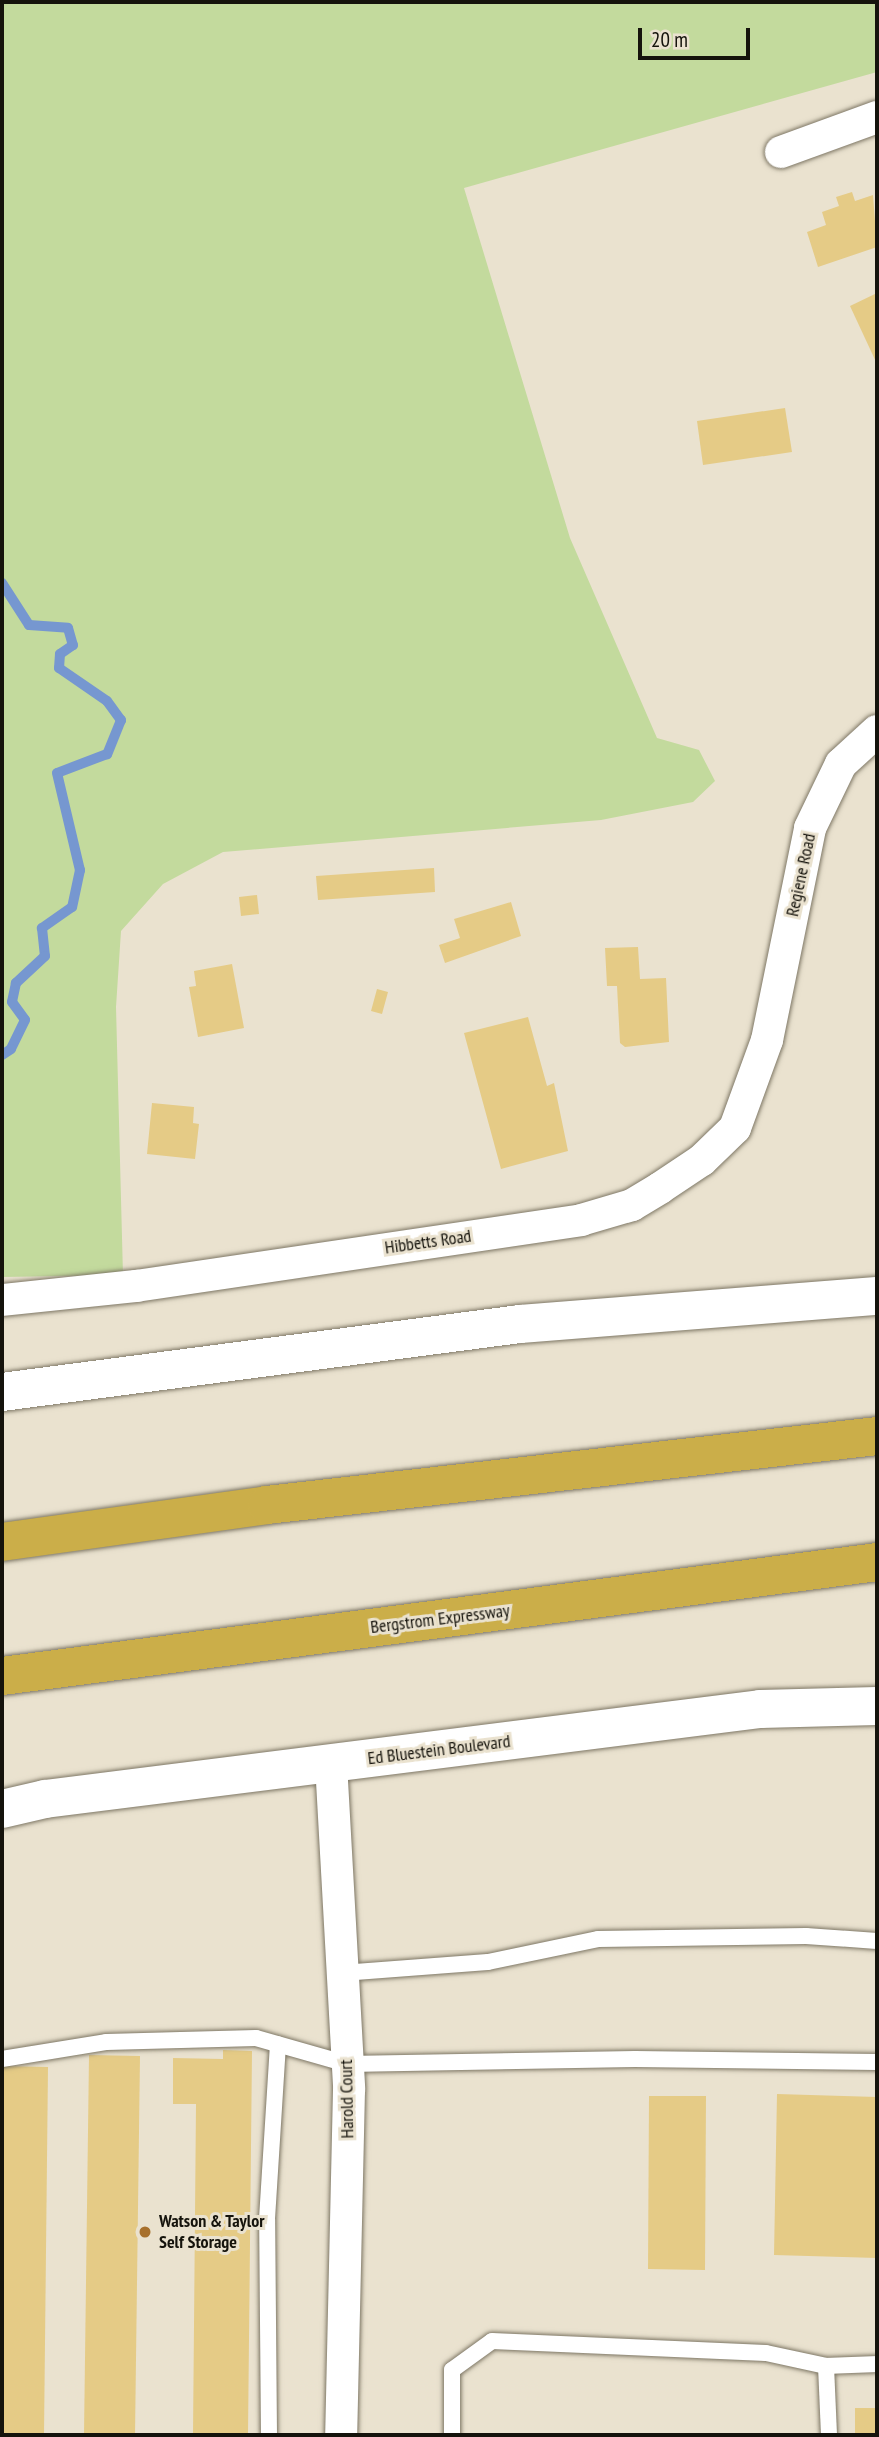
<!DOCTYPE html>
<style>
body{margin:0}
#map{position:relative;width:879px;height:2437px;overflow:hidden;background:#eae2cf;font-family:"PT Sans Narrow",sans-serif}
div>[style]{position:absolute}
.green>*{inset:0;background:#c3da9d}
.stream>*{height:10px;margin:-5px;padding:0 5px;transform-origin:5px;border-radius:5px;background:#7697d0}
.building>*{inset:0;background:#e5cb86}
.roads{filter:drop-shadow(0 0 2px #7e7765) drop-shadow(0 0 2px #7e7765)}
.service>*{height:16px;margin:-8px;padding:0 8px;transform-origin:8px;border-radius:8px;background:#fff}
.minor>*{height:32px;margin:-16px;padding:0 16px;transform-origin:16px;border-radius:16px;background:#fff}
.secondary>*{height:38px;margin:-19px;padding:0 19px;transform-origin:19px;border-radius:19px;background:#fff}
.motorway>*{height:38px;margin:-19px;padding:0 19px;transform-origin:19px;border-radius:19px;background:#cbae49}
.dots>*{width:19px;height:19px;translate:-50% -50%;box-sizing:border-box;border:4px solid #eae2cf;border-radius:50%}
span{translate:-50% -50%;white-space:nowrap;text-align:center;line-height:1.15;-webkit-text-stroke:6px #eae2cf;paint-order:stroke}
.street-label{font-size:18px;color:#15130c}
.poi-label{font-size:18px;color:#15130c;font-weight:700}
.left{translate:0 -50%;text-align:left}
.frame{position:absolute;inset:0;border:4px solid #15130c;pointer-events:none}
.scale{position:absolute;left:638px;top:28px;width:112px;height:32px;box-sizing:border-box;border:4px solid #15130c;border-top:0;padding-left:9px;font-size:21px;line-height:24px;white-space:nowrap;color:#15130c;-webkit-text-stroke:5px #eae2cf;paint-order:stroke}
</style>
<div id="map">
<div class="green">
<div style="clip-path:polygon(2px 2px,877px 2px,877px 72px,464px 188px,570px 538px,657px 738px,699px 750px,715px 781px,693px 802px,601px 820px,223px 852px,163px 884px,121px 931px,116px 1007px,123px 1275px,2px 1277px)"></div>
</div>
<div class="stream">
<div style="left:2px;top:583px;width:50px;rotate:57.3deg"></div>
<div style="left:29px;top:625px;width:39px;rotate:4deg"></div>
<div style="left:68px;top:628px;width:18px;rotate:74deg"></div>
<div style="left:73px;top:645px;width:16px;rotate:145deg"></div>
<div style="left:60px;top:654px;width:14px;rotate:94deg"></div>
<div style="left:59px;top:668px;width:58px;rotate:34.5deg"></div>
<div style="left:107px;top:701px;width:24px;rotate:54deg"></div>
<div style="left:121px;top:720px;width:37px;rotate:112deg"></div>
<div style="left:107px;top:754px;width:53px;rotate:159.2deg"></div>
<div style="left:57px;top:773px;width:100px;rotate:76.7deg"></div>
<div style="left:80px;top:870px;width:38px;rotate:102deg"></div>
<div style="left:72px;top:907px;width:37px;rotate:145deg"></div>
<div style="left:42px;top:928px;width:28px;rotate:84deg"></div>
<div style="left:45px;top:956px;width:40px;rotate:137deg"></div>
<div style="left:16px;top:983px;width:19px;rotate:102deg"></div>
<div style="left:12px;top:1002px;width:22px;rotate:54deg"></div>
<div style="left:25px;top:1020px;width:32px;rotate:116deg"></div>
<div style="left:11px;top:1049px;width:11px;rotate:146deg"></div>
</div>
<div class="building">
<div style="clip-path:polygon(852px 192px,855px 201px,873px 195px,877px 247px,818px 267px,807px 232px,826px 225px,822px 212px,839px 206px,836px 197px)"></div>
<div style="clip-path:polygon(877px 293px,877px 364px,850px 306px)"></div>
<div style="clip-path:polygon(785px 408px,792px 452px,703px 465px,697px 421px)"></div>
<div style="clip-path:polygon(434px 868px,435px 892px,318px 900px,316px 876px)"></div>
<div style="clip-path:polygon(257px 895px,259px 914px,241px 916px,239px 897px)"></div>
<div style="clip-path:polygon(511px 902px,521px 936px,445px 963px,439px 945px,460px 938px,454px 919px)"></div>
<div style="clip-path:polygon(638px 947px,640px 979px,666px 978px,669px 1042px,625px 1047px,620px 1043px,617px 986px,607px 986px,605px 948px)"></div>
<div style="clip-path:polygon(232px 964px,244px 1028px,198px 1037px,189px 987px,196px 986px,194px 971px)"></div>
<div style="clip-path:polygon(377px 989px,388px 992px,382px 1014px,371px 1011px)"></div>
<div style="clip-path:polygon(528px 1017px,547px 1086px,554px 1083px,568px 1151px,501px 1169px,464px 1033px)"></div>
<div style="clip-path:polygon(152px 1103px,194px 1107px,193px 1123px,199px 1124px,195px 1159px,147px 1154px)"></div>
<div style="clip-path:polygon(223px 2050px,252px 2051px,248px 2435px,193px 2435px,196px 2104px,173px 2104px,173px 2058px,223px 2059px)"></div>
<div style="clip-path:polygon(89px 2055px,140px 2056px,135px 2435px,84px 2435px)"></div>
<div style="clip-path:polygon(2px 2066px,48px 2067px,44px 2435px,2px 2435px)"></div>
<div style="clip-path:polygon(777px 2094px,877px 2097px,877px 2258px,774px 2255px)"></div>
<div style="clip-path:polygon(649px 2096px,706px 2096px,705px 2270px,648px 2269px)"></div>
<div style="clip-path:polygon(855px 2408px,877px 2408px,877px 2435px,855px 2435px)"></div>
</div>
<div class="roads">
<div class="service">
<div style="left:342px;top:1973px;width:146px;rotate:-4.3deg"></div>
<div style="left:488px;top:1962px;width:112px;rotate:-11.8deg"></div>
<div style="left:598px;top:1939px;width:208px;rotate:-0.8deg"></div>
<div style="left:806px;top:1936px;width:71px;rotate:4deg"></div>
<div style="left:2px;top:2059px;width:105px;rotate:-9.3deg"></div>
<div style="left:106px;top:2042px;width:150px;rotate:-1.5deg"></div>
<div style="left:256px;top:2038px;width:95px;rotate:15.9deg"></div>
<div style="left:347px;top:2064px;width:288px;rotate:-1deg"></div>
<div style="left:635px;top:2059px;width:242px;rotate:0.7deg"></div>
<div style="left:826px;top:2366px;width:51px;rotate:-2.2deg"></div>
<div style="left:269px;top:2435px;width:216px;rotate:-90.5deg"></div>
<div style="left:267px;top:2219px;width:175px;rotate:-86.4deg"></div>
<div style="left:452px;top:2435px;width:65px;rotate:-90deg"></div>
<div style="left:452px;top:2370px;width:49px;rotate:-35.9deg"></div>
<div style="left:492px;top:2341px;width:274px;rotate:2.5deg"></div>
<div style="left:766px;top:2353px;width:61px;rotate:12.2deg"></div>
<div style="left:826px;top:2366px;width:69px;rotate:87.5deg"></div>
</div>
<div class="minor">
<div style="left:781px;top:152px;width:102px;rotate:-20deg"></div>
<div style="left:2px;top:1300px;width:135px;rotate:-6deg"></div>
<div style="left:136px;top:1286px;width:450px;rotate:-8.4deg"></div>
<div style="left:581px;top:1220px;width:53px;rotate:-16.4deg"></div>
<div style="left:632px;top:1205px;width:33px;rotate:-31deg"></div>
<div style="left:660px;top:1188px;width:50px;rotate:-33.7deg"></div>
<div style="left:702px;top:1160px;width:46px;rotate:-44.1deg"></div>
<div style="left:735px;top:1128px;width:94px;rotate:-70deg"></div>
<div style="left:767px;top:1040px;width:216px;rotate:-78.5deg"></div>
<div style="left:810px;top:828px;width:71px;rotate:-64.2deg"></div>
<div style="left:841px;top:764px;width:49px;rotate:-42.5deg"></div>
<div style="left:331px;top:1763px;width:327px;rotate:86.8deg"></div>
<div style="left:349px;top:2090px;width:345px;rotate:91.3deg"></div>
</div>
<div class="secondary">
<div style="left:2px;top:1392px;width:522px;rotate:-7.48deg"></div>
<div style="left:520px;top:1324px;width:358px;rotate:-4.5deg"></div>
<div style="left:2px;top:1809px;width:44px;rotate:-13.1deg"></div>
<div style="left:45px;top:1799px;width:721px;rotate:-7.17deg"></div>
<div style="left:760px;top:1709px;width:117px;rotate:-1.5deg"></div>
</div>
<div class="motorway">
<div style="left:2px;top:1542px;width:268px;rotate:-7.9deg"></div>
<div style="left:267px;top:1505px;width:614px;rotate:-6.45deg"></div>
<div style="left:2px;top:1676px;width:882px;rotate:-7.42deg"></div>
</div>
</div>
<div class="dots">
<div style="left:145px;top:2232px;background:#a7702c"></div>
</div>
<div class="street-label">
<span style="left:801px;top:875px;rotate:-78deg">Regiene Road</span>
<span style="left:428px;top:1242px;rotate:-8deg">Hibbetts Road</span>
<span style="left:440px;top:1619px;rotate:-7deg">Bergstrom Expressway</span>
<span style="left:439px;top:1750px;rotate:-7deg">Ed Bluestein Boulevard</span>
<span style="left:347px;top:2099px;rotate:-91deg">Harold Court</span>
</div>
<div class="poi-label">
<span class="left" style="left:159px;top:2232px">Watson &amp; Taylor<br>Self Storage</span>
</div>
<div class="frame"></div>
<div class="scale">20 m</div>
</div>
